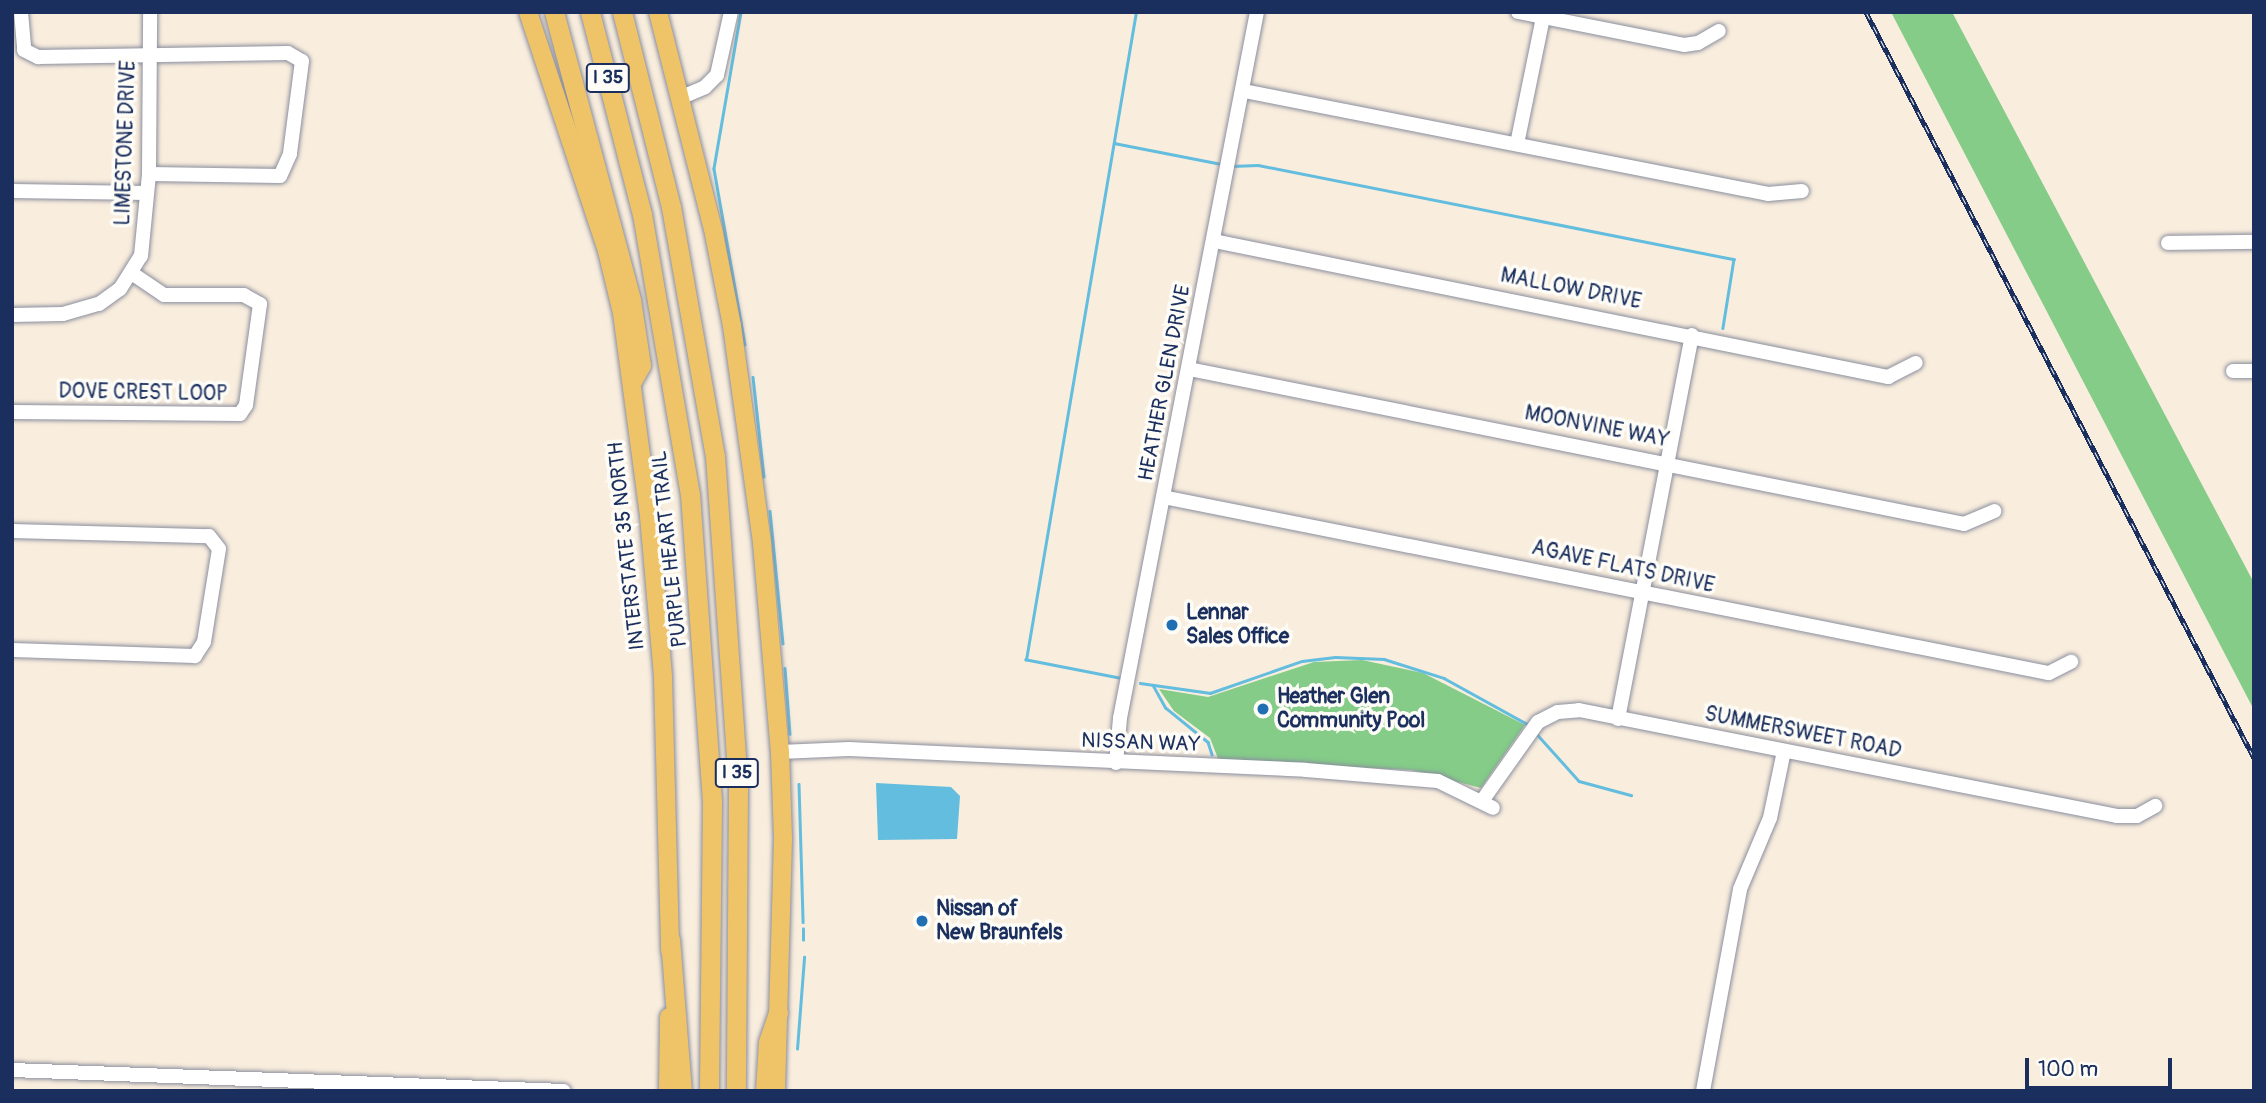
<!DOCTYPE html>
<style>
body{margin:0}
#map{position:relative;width:2266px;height:1103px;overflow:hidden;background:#f9eddd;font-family:Pangolin,sans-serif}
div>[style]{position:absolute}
.green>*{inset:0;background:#84cc88}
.water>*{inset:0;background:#62bddf}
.stream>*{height:2.5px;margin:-1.25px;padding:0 1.25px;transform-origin:1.25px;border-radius:1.25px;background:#62bddf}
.roads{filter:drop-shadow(0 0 2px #8a8e9e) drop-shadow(0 0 2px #8a8e9e)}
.minor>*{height:14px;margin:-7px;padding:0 7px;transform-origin:7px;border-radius:7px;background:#fff}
.major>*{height:18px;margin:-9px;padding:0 9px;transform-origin:9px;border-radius:9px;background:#efc469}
.highway>*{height:19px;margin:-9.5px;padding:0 9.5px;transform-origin:9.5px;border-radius:9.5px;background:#efc469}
.rail>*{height:5px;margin-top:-2.5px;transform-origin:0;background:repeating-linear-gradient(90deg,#fdfcf7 0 8px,#1b2f5e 0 16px);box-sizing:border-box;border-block:2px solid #1b2f5e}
.dots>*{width:19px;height:19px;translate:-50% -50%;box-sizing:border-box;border:4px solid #fdfcf7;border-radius:50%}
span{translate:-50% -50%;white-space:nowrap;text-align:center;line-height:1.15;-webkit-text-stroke:7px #fdfcf7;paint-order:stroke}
.shield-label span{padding:2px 5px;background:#fdfcf7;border:2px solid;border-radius:5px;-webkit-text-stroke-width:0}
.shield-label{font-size:19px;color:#1b2f5e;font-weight:700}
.street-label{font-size:21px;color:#1b2f5e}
.poi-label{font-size:21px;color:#1b2f5e;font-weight:700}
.left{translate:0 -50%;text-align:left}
.frame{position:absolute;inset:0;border:14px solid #1b2f5e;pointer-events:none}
.scale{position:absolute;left:2025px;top:1058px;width:147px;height:32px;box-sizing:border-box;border:4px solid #1b2f5e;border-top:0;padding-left:9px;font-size:21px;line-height:24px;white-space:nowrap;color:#1b2f5e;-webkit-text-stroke:5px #fdfcf7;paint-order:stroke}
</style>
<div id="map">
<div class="green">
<div style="clip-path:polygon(1891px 12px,1952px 12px,2254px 583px,2254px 710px)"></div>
<div style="clip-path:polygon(1362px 660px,1423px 673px,1525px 725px,1481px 788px,1412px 770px,1219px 761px,1210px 738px,1174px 711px,1159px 689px,1208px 697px,1314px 662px)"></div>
</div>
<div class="water">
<div style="clip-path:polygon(876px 783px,951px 787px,960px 796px,957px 839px,878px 840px)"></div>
</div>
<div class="stream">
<div style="left:741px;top:12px;width:159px;rotate:99.8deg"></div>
<div style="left:714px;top:169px;width:178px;rotate:80deg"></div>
<div style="left:1114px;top:143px;width:109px;rotate:11.1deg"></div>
<div style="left:1231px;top:166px;width:27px;rotate:-2deg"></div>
<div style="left:1258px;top:165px;width:485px;rotate:11.2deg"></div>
<div style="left:1734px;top:259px;width:70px;rotate:99.1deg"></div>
<div style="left:753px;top:377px;width:100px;rotate:83.7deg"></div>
<div style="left:770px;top:511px;width:133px;rotate:84.4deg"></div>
<div style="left:785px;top:668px;width:66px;rotate:85.7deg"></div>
<div style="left:1119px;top:678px;width:95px;rotate:-169deg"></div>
<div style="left:1026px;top:660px;width:657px;rotate:-80.37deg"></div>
<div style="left:1140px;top:683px;width:71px;rotate:8.1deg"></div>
<div style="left:1210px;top:693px;width:97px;rotate:-19.2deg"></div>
<div style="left:1302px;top:661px;width:33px;rotate:-7deg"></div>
<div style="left:1335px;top:657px;width:49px;rotate:2.3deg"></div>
<div style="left:1384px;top:659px;width:63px;rotate:17.6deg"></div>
<div style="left:1444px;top:678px;width:97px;rotate:28.9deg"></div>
<div style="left:1153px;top:685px;width:26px;rotate:61deg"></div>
<div style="left:1166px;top:708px;width:54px;rotate:39deg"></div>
<div style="left:1208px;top:742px;width:13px;rotate:72deg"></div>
<div style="left:1536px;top:733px;width:64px;rotate:48.1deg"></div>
<div style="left:1579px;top:781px;width:54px;rotate:15.1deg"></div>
<div style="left:799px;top:784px;width:138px;rotate:88.3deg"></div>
<div style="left:803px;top:940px;width:11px;rotate:-90deg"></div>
<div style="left:797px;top:1049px;width:92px;rotate:-85.6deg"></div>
</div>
<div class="roads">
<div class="minor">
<div style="left:21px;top:12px;width:38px;rotate:85deg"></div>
<div style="left:24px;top:50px;width:16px;rotate:27deg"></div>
<div style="left:38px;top:57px;width:250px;rotate:-0.9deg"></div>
<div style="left:288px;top:53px;width:16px;rotate:30deg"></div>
<div style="left:302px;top:61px;width:94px;rotate:97.4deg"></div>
<div style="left:290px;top:154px;width:24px;rotate:114deg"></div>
<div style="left:280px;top:176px;width:131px;rotate:-179.1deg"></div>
<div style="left:1518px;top:12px;width:169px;rotate:11.2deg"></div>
<div style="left:1684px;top:45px;width:14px;rotate:-8deg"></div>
<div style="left:1698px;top:43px;width:24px;rotate:-30deg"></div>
<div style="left:1244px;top:91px;width:534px;rotate:11.12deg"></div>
<div style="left:1768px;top:194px;width:34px;rotate:-5deg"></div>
<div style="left:682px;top:97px;width:25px;rotate:-23deg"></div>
<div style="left:705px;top:87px;width:17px;rotate:-45deg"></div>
<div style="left:717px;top:75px;width:65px;rotate:-77.5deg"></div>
<div style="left:1517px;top:144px;width:130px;rotate:-78.4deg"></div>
<div style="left:12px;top:191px;width:134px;rotate:0.9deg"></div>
<div style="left:1214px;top:241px;width:688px;rotate:11.41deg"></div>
<div style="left:1888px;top:377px;width:31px;rotate:-27deg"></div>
<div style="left:2168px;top:243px;width:86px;rotate:-0.7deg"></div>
<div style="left:12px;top:315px;width:51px;rotate:-1.1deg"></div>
<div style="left:63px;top:314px;width:37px;rotate:-16deg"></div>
<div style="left:99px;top:304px;width:26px;rotate:-36deg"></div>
<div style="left:120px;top:289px;width:39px;rotate:-58deg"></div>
<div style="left:141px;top:256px;width:82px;rotate:-84.4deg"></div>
<div style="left:149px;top:174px;width:162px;rotate:-89.6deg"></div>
<div style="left:1189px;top:369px;width:790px;rotate:11.31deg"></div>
<div style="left:1964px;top:524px;width:33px;rotate:-23deg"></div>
<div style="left:2233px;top:371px;width:21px"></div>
<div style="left:12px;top:412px;width:228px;rotate:0.5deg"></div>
<div style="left:240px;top:414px;width:11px;rotate:-56deg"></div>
<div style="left:246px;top:405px;width:102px;rotate:-82.1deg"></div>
<div style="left:260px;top:304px;width:18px;rotate:-151deg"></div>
<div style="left:244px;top:295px;width:80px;rotate:180deg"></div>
<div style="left:164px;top:295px;width:37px;rotate:-146deg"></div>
<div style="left:1163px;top:497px;width:903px;rotate:11.24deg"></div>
<div style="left:2049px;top:673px;width:25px;rotate:-27deg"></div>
<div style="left:12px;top:531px;width:197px;rotate:1.5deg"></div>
<div style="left:209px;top:536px;width:16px;rotate:52deg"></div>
<div style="left:219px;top:549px;width:94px;rotate:99.2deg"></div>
<div style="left:204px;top:642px;width:17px;rotate:123deg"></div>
<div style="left:195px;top:656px;width:183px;rotate:-178.1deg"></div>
<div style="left:1618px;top:719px;width:391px;rotate:-79.1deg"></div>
<div style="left:780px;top:752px;width:69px;rotate:-2.5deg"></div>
<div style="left:849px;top:749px;width:457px;rotate:2.6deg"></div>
<div style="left:1306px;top:770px;width:132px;rotate:4.8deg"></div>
<div style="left:1438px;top:781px;width:61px;rotate:26.1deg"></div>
<div style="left:1116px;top:763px;width:45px;rotate:-84.9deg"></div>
<div style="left:1120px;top:718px;width:719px;rotate:-79.02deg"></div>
<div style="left:1482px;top:801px;width:97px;rotate:-54.7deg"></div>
<div style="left:1538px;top:722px;width:22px;rotate:-27deg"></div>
<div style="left:1558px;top:712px;width:21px;rotate:-5deg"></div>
<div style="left:1579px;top:710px;width:548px;rotate:11.15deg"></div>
<div style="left:2117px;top:816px;width:20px"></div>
<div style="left:2137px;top:816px;width:21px;rotate:-29deg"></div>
<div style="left:12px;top:1070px;width:552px;rotate:2.18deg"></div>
<div style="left:1703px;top:1091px;width:205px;rotate:-79.6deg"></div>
<div style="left:1740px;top:889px;width:77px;rotate:-67.1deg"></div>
<div style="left:1770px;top:818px;width:68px;rotate:-78.2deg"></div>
</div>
<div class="major">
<div style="left:528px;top:12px;width:252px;rotate:71.7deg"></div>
<div style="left:607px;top:251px;width:64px;rotate:76.4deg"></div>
<div style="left:622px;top:313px;width:205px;rotate:82.4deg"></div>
<div style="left:649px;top:516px;width:162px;rotate:85deg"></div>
<div style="left:663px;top:677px;width:274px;rotate:88.5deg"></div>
<div style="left:658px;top:12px;width:229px;rotate:75.8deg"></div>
<div style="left:714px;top:234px;width:94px;rotate:78.9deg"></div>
<div style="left:732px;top:326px;width:219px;rotate:82.1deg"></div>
<div style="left:762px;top:543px;width:210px;rotate:85.1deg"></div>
<div style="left:780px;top:752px;width:87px;rotate:88deg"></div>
<div style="left:783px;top:839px;width:252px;rotate:91.6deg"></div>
<div style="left:668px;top:1091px;width:74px;rotate:-89.2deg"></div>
</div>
<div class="highway">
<div style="left:554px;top:12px;width:298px;rotate:75deg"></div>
<div style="left:631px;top:300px;width:66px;rotate:81.3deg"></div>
<div style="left:641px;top:365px;width:18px;rotate:119deg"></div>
<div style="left:590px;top:12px;width:209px;rotate:75.6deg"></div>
<div style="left:642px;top:214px;width:284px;rotate:80.3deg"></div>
<div style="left:690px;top:494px;width:309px;rotate:85.9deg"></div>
<div style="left:712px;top:802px;width:289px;rotate:90.6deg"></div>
<div style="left:622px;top:12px;width:201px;rotate:75.9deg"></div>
<div style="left:671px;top:207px;width:253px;rotate:80deg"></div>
<div style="left:715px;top:456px;width:330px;rotate:86deg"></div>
<div style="left:738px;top:785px;width:306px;rotate:90.4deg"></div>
<div style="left:670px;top:939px;width:152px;rotate:85.5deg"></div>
<div style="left:765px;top:1091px;width:49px;rotate:-86.5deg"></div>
<div style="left:768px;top:1042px;width:31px;rotate:-71deg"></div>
</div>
</div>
<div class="rail">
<div style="left:1866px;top:12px;width:841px;rotate:62.52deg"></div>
</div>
<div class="dots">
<div style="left:1172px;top:625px;background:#1f6fb2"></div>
<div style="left:1263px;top:709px;background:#1f6fb2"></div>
<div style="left:922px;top:921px;background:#1f6fb2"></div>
</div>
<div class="shield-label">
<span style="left:608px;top:78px">I 35</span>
<span style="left:737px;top:773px">I 35</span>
</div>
<div class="street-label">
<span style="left:126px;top:143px;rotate:-88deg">LIMESTONE DRIVE</span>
<span style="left:1571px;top:289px;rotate:11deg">MALLOW DRIVE</span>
<span style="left:1165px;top:383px;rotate:-79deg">HEATHER GLEN DRIVE</span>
<span style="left:143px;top:393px;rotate:1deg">DOVE CREST LOOP</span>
<span style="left:1597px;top:427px;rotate:11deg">MOONVINE WAY</span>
<span style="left:627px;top:546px;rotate:-96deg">INTERSTATE 35 NORTH</span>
<span style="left:670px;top:549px;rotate:-96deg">PURPLE HEART TRAIL</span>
<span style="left:1623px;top:567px;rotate:12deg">AGAVE FLATS DRIVE</span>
<span style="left:1803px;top:733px;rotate:11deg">SUMMERSWEET ROAD</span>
<span style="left:1141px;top:743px;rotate:2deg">NISSAN WAY</span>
</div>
<div class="poi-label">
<span class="left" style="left:1186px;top:625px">Lennar<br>Sales Office</span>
<span class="left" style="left:1277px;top:709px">Heather Glen<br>Community Pool</span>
<span class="left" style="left:936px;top:921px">Nissan of<br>New Braunfels</span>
</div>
<div class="frame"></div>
<div class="scale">100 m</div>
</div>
